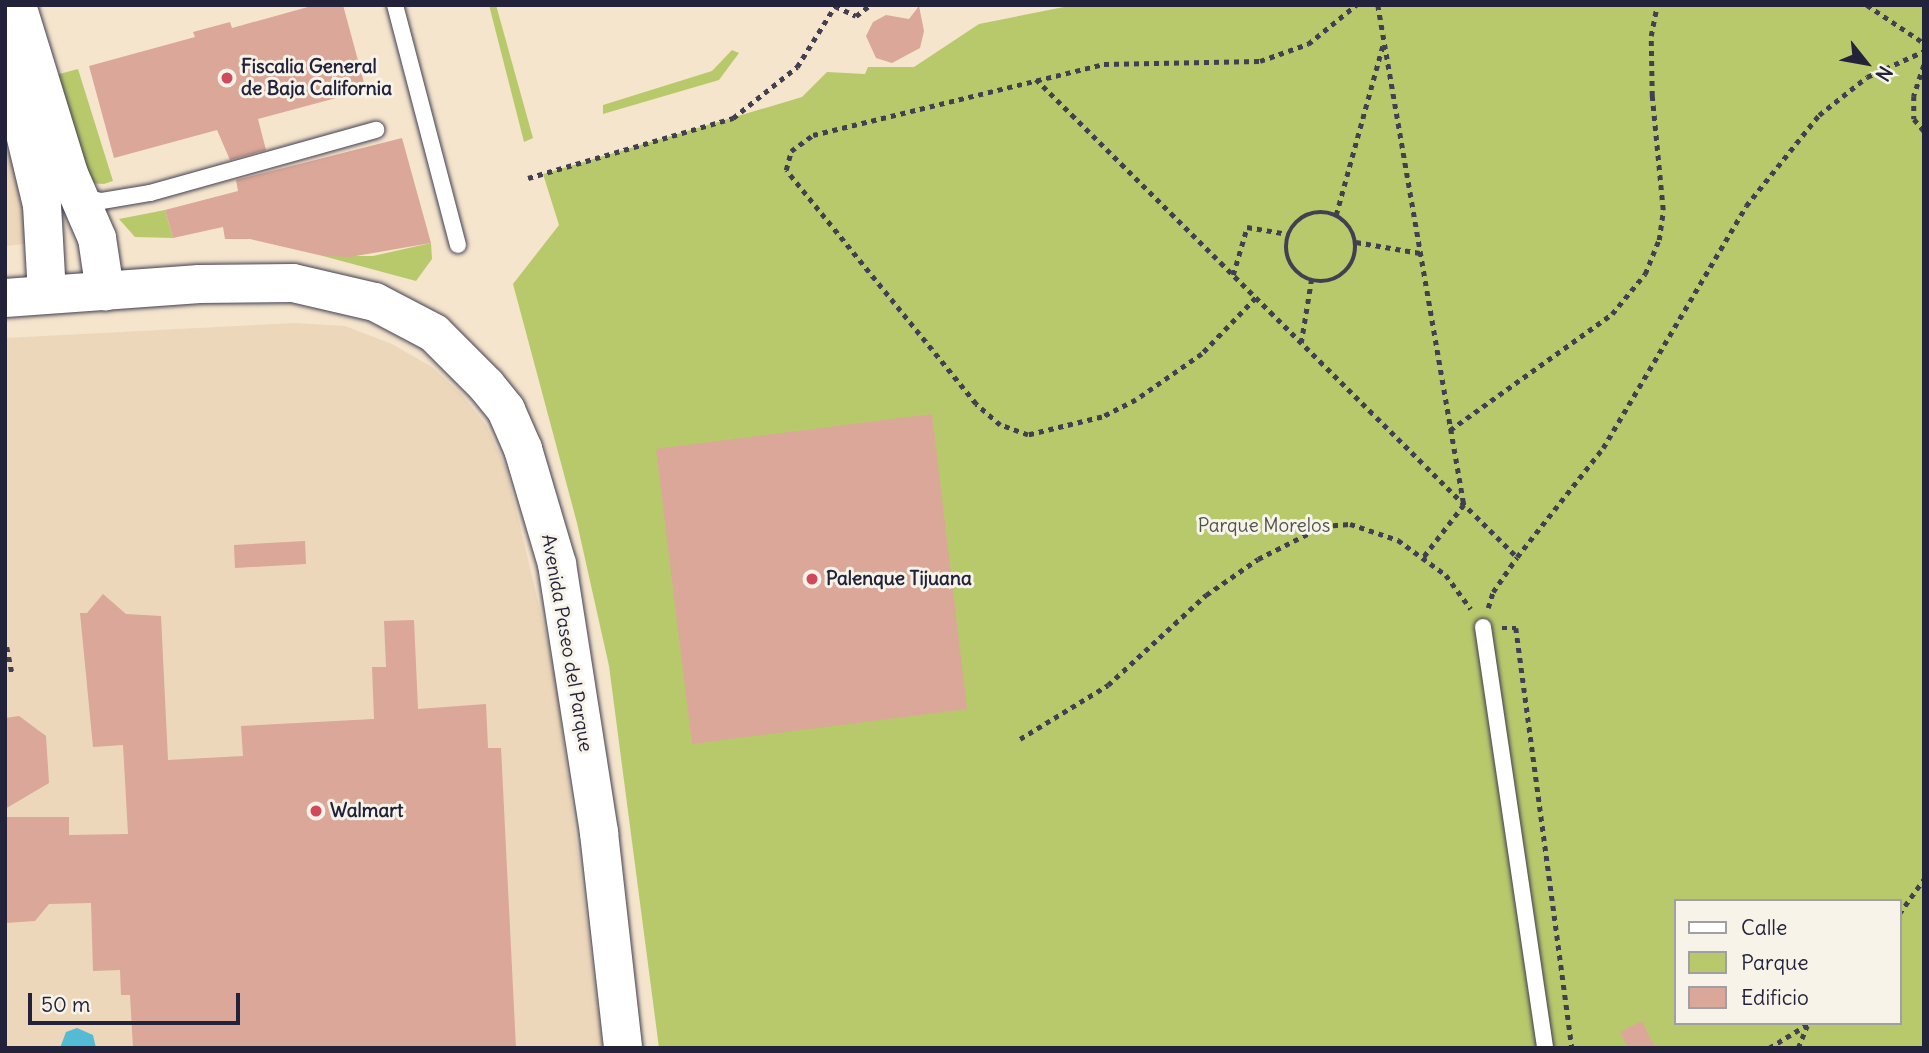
<!DOCTYPE html>
<style>
body{margin:0}
#map{position:relative;width:1929px;height:1053px;overflow:hidden;background:#f5e5cd;font-family:Delius,sans-serif}
div>[style]{position:absolute}
.built>*{inset:0;background:#ecd7ba}
.green>*{inset:0;background:#b8c96c}
.water>*{inset:0;background:#55bad3}
.building>*{inset:0;background:#daa798}
.path>*{height:4.5px;margin-top:-2.25px;transform-origin:0;background:repeating-linear-gradient(90deg,#423f51 0 5px,transparent 0 10px)}
.path>.ring{margin:-2.25px;padding:0;box-sizing:content-box;background:none;border:4.5px solid #423f51;border-radius:50%}
.roads{filter:drop-shadow(0 0 2px #423f51) drop-shadow(0 0 2px #423f51)}
.service>*{height:16px;margin:-8px;padding:0 8px;transform-origin:8px;border-radius:8px;background:#fff}
.secondary>*{height:38px;margin:-19px;padding:0 19px;transform-origin:19px;border-radius:19px;background:#fff}
.primary>*{height:38px;margin:-19px;padding:0 19px;transform-origin:19px;border-radius:19px;background:#fff}
.dots>*{width:19px;height:19px;translate:-50% -50%;box-sizing:border-box;border:4px solid #f7f3e8;border-radius:50%}
span{translate:-50% -50%;white-space:nowrap;text-align:center;line-height:1.15;-webkit-text-stroke:6px #f7f3e8;paint-order:stroke}
.poi-label{font-size:19px;color:#22223b;font-weight:700}
.left{translate:0 -50%;text-align:left}
.park-label{font-size:19px;color:#4f544a}
.street-label{font-size:19px;color:#22223b}
.frame{position:absolute;inset:0;border:7px solid #22223b;pointer-events:none}
.legend{position:absolute;left:1674px;top:899px;width:228px;height:126px;box-sizing:border-box;background:#f7f3e8;border:2px solid #a29fa3;margin:0;padding:9px 12px;list-style:none;font-size:21px;color:#22223b}
.legend li{display:flex;align-items:center;gap:14px;height:35px}
.legend b{width:35px;border:2px solid #a29fa3}
.north{position:absolute;left:1831px;top:28px;width:70px;height:70px;-webkit-text-stroke:5px #f7f3e8;paint-order:stroke;rotate:121deg;font-size:19px;font-weight:700;line-height:28px;text-align:center;color:#22223b}
.north::after{content:'';display:block;margin:auto;width:24px;height:32px;background:#22223b;clip-path:polygon(50% 0,100% 100%,50% 72%,0 100%)}
.scale{position:absolute;left:28px;top:993px;width:212px;height:32px;box-sizing:border-box;border:4px solid #22223b;border-top:0;padding-left:9px;font-size:21px;line-height:24px;white-space:nowrap;color:#22223b;-webkit-text-stroke:5px #f7f3e8;paint-order:stroke}
</style>
<div id="map">
<div class="built">
<div style="clip-path:polygon(5px 137px,34px 238px,24px 244px,5px 246px)"></div>
<div style="clip-path:polygon(295px 323px,345px 326px,392px 344px,432px 367px,462px 395px,486px 425px,506px 468px,554px 668px,603px 1048px,5px 1048px,5px 338px)"></div>
</div>
<div class="green">
<div style="clip-path:polygon(489px 5px,496px 5px,533px 138px,524px 142px)"></div>
<div style="clip-path:polygon(evenodd,1074px 5px,1924px 5px,1924px 1048px,659px 1048px,609px 666px,577px 523px,513px 284px,559px 225px,543px 174px,802px 97px,827px 72px,865px 74px,868px 67px,914px 67px,979px 24px,1074px 5px,1675px 901px,1899px 901px,1899px 1023px,1675px 1023px,1675px 901px)"></div>
<div style="clip-path:polygon(732px 50px,739px 53px,719px 80px,603px 114px,603px 105px,712px 71px)"></div>
<div style="clip-path:polygon(78px 69px,113px 181px,104px 184px,88px 183px,52px 76px)"></div>
<div style="clip-path:polygon(165px 210px,173px 238px,135px 237px,119px 219px)"></div>
<div style="clip-path:polygon(431px 243px,432px 259px,416px 281px,323px 256px,373px 256px)"></div>
</div>
<div class="water">
<div style="clip-path:polygon(77px 1028px,93px 1035px,96px 1048px,60px 1048px,66px 1032px)"></div>
</div>
<div class="building">
<div style="clip-path:polygon(315px 5px,343px 5px,366px 90px,258px 119px,266px 150px,230px 160px,217px 130px,114px 158px,89px 66px,195px 37px,193px 32px,230px 22px,232px 28px)"></div>
<div style="clip-path:polygon(919px 6px,924px 31px,920px 48px,892px 63px,876px 58px,866px 36px,873px 22px,886px 15px,909px 19px)"></div>
<div style="clip-path:polygon(402px 138px,431px 243px,350px 257px,323px 256px,250px 239px,225px 239px,223px 227px,173px 238px,165px 210px,238px 191px,236px 180px)"></div>
<div style="clip-path:polygon(932px 414px,967px 709px,692px 744px,656px 449px)"></div>
<div style="clip-path:polygon(305px 541px,306px 564px,235px 568px,234px 545px)"></div>
<div style="clip-path:polygon(103px 594px,126px 614px,161px 616px,168px 760px,243px 756px,241px 726px,374px 719px,372px 667px,386px 667px,384px 621px,414px 620px,418px 709px,486px 704px,488px 748px,501px 748px,516px 1048px,133px 1048px,130px 995px,121px 995px,120px 970px,93px 971px,91px 903px,49px 904px,35px 921px,5px 923px,5px 817px,69px 817px,69px 835px,128px 834px,123px 745px,93px 747px,80px 613px,87px 613px)"></div>
<div style="clip-path:polygon(19px 716px,46px 736px,49px 783px,5px 809px,5px 718px)"></div>
<div style="clip-path:polygon(1642px 1021px,1655px 1048px,1628px 1048px,1620px 1032px)"></div>
</div>
<div class="path">
<div style="left:931px;top:5px;width:5px"></div>
<div style="left:1378px;top:5px;width:507px;rotate:80.24deg"></div>
<div style="left:1464px;top:505px;width:66px;rotate:127.6deg"></div>
<div style="left:1867px;top:5px;width:69px;rotate:33.7deg"></div>
<div style="left:1924px;top:65px;width:33px;rotate:108deg"></div>
<div style="left:1914px;top:96px;width:23px;rotate:90deg"></div>
<div style="left:1914px;top:119px;width:16px;rotate:50deg"></div>
<div style="left:1036px;top:79px;width:678px;rotate:44.82deg"></div>
<div style="left:528px;top:178px;width:214px;rotate:-16.3deg"></div>
<div style="left:733px;top:118px;width:82px;rotate:-38.6deg"></div>
<div style="left:797px;top:67px;width:72px;rotate:-58.1deg"></div>
<div style="left:835px;top:6px;width:23px;rotate:25deg"></div>
<div style="left:856px;top:16px;width:18px;rotate:-38deg"></div>
<div class="ring" style="left:1286px;top:212px;width:65.5px;height:65.5px"></div>
<div style="left:1336px;top:215px;width:177px;rotate:-74.6deg"></div>
<div style="left:1356px;top:242px;width:65px;rotate:9.8deg"></div>
<div style="left:1233px;top:275px;width:50px;rotate:-73.7deg"></div>
<div style="left:1247px;top:227px;width:42px;rotate:9.7deg"></div>
<div style="left:1256px;top:298px;width:78px;rotate:134deg"></div>
<div style="left:1202px;top:354px;width:80px;rotate:145.1deg"></div>
<div style="left:1136px;top:400px;width:38px;rotate:153deg"></div>
<div style="left:1102px;top:417px;width:76px;rotate:166.3deg"></div>
<div style="left:1028px;top:435px;width:30px;rotate:-160deg"></div>
<div style="left:1000px;top:425px;width:32px;rotate:-139deg"></div>
<div style="left:976px;top:404px;width:301px;rotate:-129.1deg"></div>
<div style="left:786px;top:170px;width:20px;rotate:-75deg"></div>
<div style="left:791px;top:151px;width:27px;rotate:-36deg"></div>
<div style="left:813px;top:135px;width:300px;rotate:-13.7deg"></div>
<div style="left:1104px;top:64px;width:156px;rotate:-1.1deg"></div>
<div style="left:1260px;top:61px;width:51px;rotate:-19.5deg"></div>
<div style="left:1308px;top:44px;width:62px;rotate:-39.1deg"></div>
<div style="left:1301px;top:343px;width:63px;rotate:-80.8deg"></div>
<div style="left:1450px;top:430px;width:199px;rotate:-35.6deg"></div>
<div style="left:1612px;top:314px;width:52px;rotate:-50.5deg"></div>
<div style="left:1645px;top:274px;width:37px;rotate:-68deg"></div>
<div style="left:1659px;top:240px;width:30px;rotate:-82deg"></div>
<div style="left:1663px;top:210px;width:115px;rotate:-95.5deg"></div>
<div style="left:1652px;top:96px;width:60px;rotate:-91deg"></div>
<div style="left:1651px;top:36px;width:32px;rotate:-79deg"></div>
<div style="left:1488px;top:608px;width:17px;rotate:-73deg"></div>
<div style="left:1493px;top:592px;width:42px;rotate:-55.6deg"></div>
<div style="left:1517px;top:557px;width:139px;rotate:-51.7deg"></div>
<div style="left:1603px;top:448px;width:281px;rotate:-59.4deg"></div>
<div style="left:1746px;top:206px;width:117px;rotate:-51.3deg"></div>
<div style="left:1819px;top:115px;width:61px;rotate:-38.4deg"></div>
<div style="left:1867px;top:77px;width:63px;rotate:-24.5deg"></div>
<div style="left:1502px;top:628px;width:14px"></div>
<div style="left:1516px;top:628px;width:424px;rotate:82.4deg"></div>
<div style="left:7px;top:647px;width:26px;rotate:79deg"></div>
<div style="left:1020px;top:739px;width:103px;rotate:-31.5deg"></div>
<div style="left:1108px;top:685px;width:133px;rotate:-42.6deg"></div>
<div style="left:1206px;top:595px;width:63px;rotate:-34.7deg"></div>
<div style="left:1258px;top:559px;width:73px;rotate:-26.9deg"></div>
<div style="left:1323px;top:526px;width:27px;rotate:-4deg"></div>
<div style="left:1350px;top:524px;width:51px;rotate:18.4deg"></div>
<div style="left:1398px;top:540px;width:59px;rotate:36.1deg"></div>
<div style="left:1446px;top:575px;width:42px;rotate:53.7deg"></div>
<div style="left:1899px;top:914px;width:43px;rotate:-54.5deg"></div>
<div style="left:1769px;top:1048px;width:48px;rotate:-31.4deg"></div>
<div style="left:1798px;top:1048px;width:24px;rotate:-68deg"></div>
</div>
<div class="roads">
<div class="service">
<div style="left:395px;top:5px;width:248px;rotate:75.3deg"></div>
<div style="left:83px;top:197px;width:19px;rotate:12deg"></div>
<div style="left:102px;top:201px;width:49px;rotate:-9.5deg"></div>
<div style="left:150px;top:193px;width:235px;rotate:-15.6deg"></div>
<div style="left:1483px;top:627px;width:426px;rotate:81.6deg"></div>
</div>
<div class="secondary">
<div style="left:5px;top:298px;width:195px;rotate:-4.1deg"></div>
<div style="left:199px;top:284px;width:94px;rotate:-0.6deg"></div>
<div style="left:293px;top:283px;width:84px;rotate:13deg"></div>
<div style="left:375px;top:302px;width:67px;rotate:27.7deg"></div>
<div style="left:434px;top:333px;width:74px;rotate:45deg"></div>
<div style="left:486px;top:385px;width:32px;rotate:51deg"></div>
<div style="left:506px;top:410px;width:43px;rotate:66.4deg"></div>
<div style="left:523px;top:449px;width:120px;rotate:73.5deg"></div>
<div style="left:557px;top:564px;width:272px;rotate:81.1deg"></div>
<div style="left:599px;top:833px;width:216px;rotate:83.6deg"></div>
</div>
<div class="primary">
<div style="left:17px;top:5px;width:177px;rotate:72.9deg"></div>
<div style="left:69px;top:174px;width:70px;rotate:66.4deg"></div>
<div style="left:97px;top:238px;width:54px;rotate:81.4deg"></div>
<div style="left:5px;top:50px;width:159px;rotate:76.6deg"></div>
<div style="left:42px;top:205px;width:89px;rotate:86.8deg"></div>
</div>
</div>
<div class="dots">
<div style="left:227px;top:78px;background:#d1495b"></div>
<div style="left:812px;top:579px;background:#d1495b"></div>
<div style="left:316px;top:811px;background:#d1495b"></div>
</div>
<div class="poi-label">
<span class="left" style="left:241px;top:78px">Fiscalia General<br>de Baja California</span>
<span class="left" style="left:826px;top:579px">Palenque Tijuana</span>
<span class="left" style="left:330px;top:811px">Walmart</span>
</div>
<div class="park-label">
<span style="left:1264px;top:526px">Parque Morelos</span>
</div>
<div class="street-label">
<span style="left:567px;top:643px;rotate:80deg">Avenida Paseo del Parque</span>
</div>
<div class="frame"></div>
<ul class="legend">
<li><b style="height:9px;background:#fff"></b>Calle</li>
<li><b style="height:19px;background:#b8c96c"></b>Parque</li>
<li><b style="height:19px;background:#daa798"></b>Edificio</li>
</ul>
<div class="north">N</div>
<div class="scale">50 m</div>
</div>
